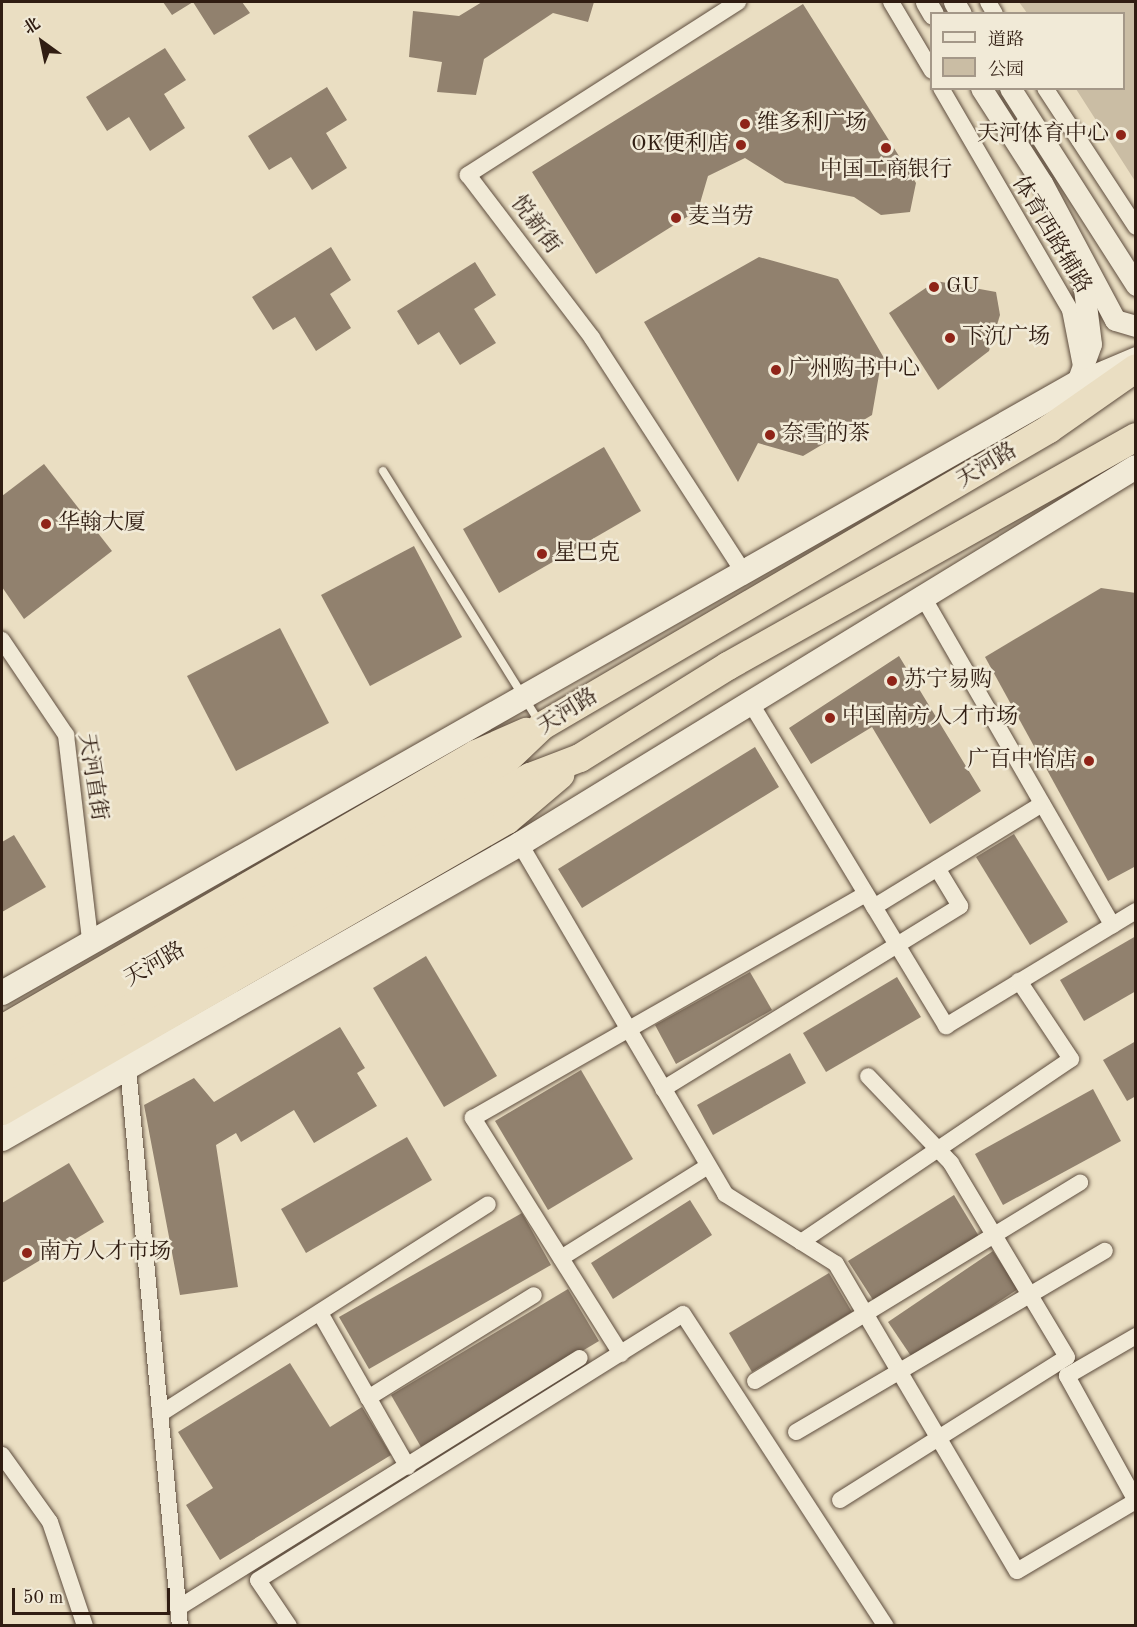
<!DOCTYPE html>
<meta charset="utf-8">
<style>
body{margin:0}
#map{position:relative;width:1137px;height:1627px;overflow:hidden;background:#eadec2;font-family:"Old Standard TT","Noto Serif SC",serif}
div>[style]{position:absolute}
.green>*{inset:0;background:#cabda4}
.building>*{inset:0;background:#91816e}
.roads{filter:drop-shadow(0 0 2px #5e4d3e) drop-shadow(0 0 2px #5e4d3e)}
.service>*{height:8px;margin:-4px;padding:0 4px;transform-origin:4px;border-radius:4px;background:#f1ead7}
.minor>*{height:16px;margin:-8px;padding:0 8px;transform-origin:8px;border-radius:8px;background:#f1ead7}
.tertiary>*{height:21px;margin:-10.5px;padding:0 10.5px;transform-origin:10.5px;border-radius:10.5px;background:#f1ead7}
.secondary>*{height:24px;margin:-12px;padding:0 12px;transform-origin:12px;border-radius:12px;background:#f1ead7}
.trunk>*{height:28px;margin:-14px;padding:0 14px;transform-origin:14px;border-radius:14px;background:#eadec2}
.dots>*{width:16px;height:16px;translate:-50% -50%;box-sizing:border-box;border:3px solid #f1ead7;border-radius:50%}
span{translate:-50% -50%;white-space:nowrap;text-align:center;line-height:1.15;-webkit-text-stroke:5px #f1ead7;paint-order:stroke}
.poi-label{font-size:22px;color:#301d12}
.left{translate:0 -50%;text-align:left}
.right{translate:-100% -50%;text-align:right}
.street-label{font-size:22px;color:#301d12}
.frame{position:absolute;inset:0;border:3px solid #301d12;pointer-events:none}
.legend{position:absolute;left:930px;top:12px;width:195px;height:78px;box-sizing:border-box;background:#f1ead7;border:2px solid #a49888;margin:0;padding:8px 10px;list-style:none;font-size:18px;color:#301d12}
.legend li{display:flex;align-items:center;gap:12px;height:30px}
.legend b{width:30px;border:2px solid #a49888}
.north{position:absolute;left:12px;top:12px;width:60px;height:60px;-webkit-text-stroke:4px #f1ead7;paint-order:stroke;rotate:327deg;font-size:16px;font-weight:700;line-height:24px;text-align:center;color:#301d12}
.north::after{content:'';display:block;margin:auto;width:21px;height:27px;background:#301d12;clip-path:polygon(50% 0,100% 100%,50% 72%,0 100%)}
.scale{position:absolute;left:12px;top:1588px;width:158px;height:27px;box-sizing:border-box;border:3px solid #301d12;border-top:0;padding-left:8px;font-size:18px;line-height:21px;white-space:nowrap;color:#301d12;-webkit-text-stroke:4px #f1ead7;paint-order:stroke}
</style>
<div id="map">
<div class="green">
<div style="clip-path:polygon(1019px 2px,1135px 2px,1135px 181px,1076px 89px,1124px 88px,1124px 14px,1027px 13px)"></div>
</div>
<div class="building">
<div style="clip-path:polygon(163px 2px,242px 2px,250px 13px,214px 35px,193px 2px,172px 15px)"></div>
<div style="clip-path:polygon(482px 2px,594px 2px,588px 22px,553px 13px,484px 59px,476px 95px,437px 92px,442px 62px,409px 57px,413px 11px,459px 16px)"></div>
<div style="clip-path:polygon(803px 4px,916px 183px,910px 212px,881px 215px,854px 197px,785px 183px,745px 158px,708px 176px,698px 210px,596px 274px,532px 172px)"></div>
<div style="clip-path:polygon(165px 48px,186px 80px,164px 94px,185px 128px,150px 151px,129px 117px,107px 131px,86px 97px)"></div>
<div style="clip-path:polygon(327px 87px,347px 120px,326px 133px,347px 168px,312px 190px,291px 157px,269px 170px,248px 136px)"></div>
<div style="clip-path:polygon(331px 247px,351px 280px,330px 294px,351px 328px,316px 351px,295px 317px,273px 330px,252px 297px)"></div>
<div style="clip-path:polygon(759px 257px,838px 279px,891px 370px,880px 369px,872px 415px,803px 456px,758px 443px,738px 482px,644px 322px)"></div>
<div style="clip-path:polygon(475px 262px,496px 295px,474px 309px,496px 343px,460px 365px,439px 332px,418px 345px,397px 311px)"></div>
<div style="clip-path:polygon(936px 281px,996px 292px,1000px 315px,989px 351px,938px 390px,889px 313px)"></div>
<div style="clip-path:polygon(604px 447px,641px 511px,499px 593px,463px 529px)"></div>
<div style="clip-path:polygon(44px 464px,112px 551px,24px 619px,2px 587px,2px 496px)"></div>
<div style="clip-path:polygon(414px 546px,462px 637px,370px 686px,321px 595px)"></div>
<div style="clip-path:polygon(1101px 588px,1136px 593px,1136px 866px,1108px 881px,985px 657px)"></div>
<div style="clip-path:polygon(280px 628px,329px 723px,236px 771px,187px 676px)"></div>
<div style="clip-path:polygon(899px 656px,981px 791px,930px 824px,872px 727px,811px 764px,789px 728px)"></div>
<div style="clip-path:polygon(755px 747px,779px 787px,582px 908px,558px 869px)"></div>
<div style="clip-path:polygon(1014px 834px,1068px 922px,1030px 945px,976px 857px)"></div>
<div style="clip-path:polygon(14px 835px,46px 887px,2px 912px,2px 842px)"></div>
<div style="clip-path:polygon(1136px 936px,1136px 991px,1084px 1021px,1060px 980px)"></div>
<div style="clip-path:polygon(426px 956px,497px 1076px,444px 1107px,373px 988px)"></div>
<div style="clip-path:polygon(750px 972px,772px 1010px,676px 1064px,655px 1025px)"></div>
<div style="clip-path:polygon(897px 977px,921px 1017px,826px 1072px,803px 1033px)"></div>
<div style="clip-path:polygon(340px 1027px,365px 1068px,357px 1073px,377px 1106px,314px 1143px,294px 1110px,241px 1142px,236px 1133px,216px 1145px,238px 1287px,180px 1295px,144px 1105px,194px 1078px,214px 1102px)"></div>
<div style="clip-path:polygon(1136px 1041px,1136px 1096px,1127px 1101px,1103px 1060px)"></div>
<div style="clip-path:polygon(790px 1053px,806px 1083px,713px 1135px,697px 1105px)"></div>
<div style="clip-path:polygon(581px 1070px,633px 1159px,548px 1210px,495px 1121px)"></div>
<div style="clip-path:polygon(1093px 1089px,1121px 1141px,1003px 1205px,975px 1154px)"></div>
<div style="clip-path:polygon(407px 1137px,432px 1180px,306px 1253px,281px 1209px)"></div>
<div style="clip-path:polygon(69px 1163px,104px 1222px,2px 1283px,2px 1203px)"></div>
<div style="clip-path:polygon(954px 1195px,980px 1238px,875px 1303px,848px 1261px)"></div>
<div style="clip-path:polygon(690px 1200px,712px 1235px,613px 1299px,591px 1263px)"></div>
<div style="clip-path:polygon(522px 1213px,551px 1265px,369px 1369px,339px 1317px)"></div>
<div style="clip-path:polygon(993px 1251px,1018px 1289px,913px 1359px,888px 1322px)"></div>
<div style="clip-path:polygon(829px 1273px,852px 1312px,752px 1372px,729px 1333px)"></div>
<div style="clip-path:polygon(568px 1289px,599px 1341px,421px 1447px,391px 1395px)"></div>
<div style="clip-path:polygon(290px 1363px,330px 1427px,362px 1407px,391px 1455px,220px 1560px,186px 1505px,213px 1488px,178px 1432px)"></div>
</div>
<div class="roads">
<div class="service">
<div style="left:383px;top:471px;width:297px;rotate:58.1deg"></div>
</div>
<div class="minor">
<div style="left:738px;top:2px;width:321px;rotate:147.4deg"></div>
<div style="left:468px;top:175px;width:205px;rotate:52.7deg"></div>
<div style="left:592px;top:338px;width:276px;rotate:57.1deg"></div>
<div style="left:891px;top:2px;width:80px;rotate:59.3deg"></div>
<div style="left:988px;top:2px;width:14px;rotate:60deg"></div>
<div style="left:941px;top:88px;width:257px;rotate:59.8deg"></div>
<div style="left:1070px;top:310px;width:57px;rotate:78.9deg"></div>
<div style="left:1045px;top:88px;width:166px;rotate:56.8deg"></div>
<div style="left:923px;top:597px;width:379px;rotate:60deg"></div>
<div style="left:2px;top:640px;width:115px;rotate:56deg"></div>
<div style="left:66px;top:735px;width:205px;rotate:83.3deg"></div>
<div style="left:750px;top:702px;width:379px;rotate:58.8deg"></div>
<div style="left:946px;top:1026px;width:222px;rotate:-31.2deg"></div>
<div style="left:520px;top:844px;width:406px;rotate:59.6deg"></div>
<div style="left:725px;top:1194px;width:131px;rotate:32.2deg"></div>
<div style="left:836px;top:1264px;width:356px;rotate:59.5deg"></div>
<div style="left:1017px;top:1571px;width:138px;rotate:-30.5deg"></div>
<div style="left:1136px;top:1501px;width:143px;rotate:-118.9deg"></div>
<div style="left:1067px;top:1376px;width:80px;rotate:-30.1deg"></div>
<div style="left:874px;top:907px;width:197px;rotate:-31.5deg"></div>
<div style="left:128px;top:1068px;width:560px;rotate:84.68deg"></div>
<div style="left:663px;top:1089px;width:349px;rotate:-31.6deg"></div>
<div style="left:960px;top:906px;width:44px;rotate:-121.2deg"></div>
<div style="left:801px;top:1242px;width:326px;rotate:-34.1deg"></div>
<div style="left:1071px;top:1059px;width:94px;rotate:-123.7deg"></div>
<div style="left:561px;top:1258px;width:173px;rotate:-32deg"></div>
<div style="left:320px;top:1313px;width:177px;rotate:60.3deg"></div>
<div style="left:621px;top:1354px;width:279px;rotate:-122.1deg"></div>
<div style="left:473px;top:1118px;width:452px;rotate:-29.7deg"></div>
<div style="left:755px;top:1381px;width:381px;rotate:-31.4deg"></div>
<div style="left:368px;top:1398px;width:195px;rotate:-31.8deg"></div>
<div style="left:160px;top:1414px;width:389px;rotate:-32.6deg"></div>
<div style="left:796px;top:1432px;width:358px;rotate:-30.4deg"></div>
<div style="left:2px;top:1455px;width:82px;rotate:54.4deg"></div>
<div style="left:50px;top:1522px;width:110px;rotate:71.4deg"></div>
<div style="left:840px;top:1500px;width:268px;rotate:-32.2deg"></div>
<div style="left:1067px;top:1357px;width:226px;rotate:-120.9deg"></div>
<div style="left:951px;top:1163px;width:120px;rotate:-133.7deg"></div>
<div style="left:178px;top:1608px;width:473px;rotate:-31.9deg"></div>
<div style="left:289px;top:1626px;width:55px;rotate:-124deg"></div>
<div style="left:258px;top:1580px;width:501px;rotate:-32.04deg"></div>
<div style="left:683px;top:1314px;width:372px;rotate:57deg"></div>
</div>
<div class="tertiary">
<div style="left:926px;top:2px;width:14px;rotate:60deg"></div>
<div style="left:954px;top:2px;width:14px;rotate:60deg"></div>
<div style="left:981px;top:88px;width:113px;rotate:57.3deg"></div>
<div style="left:1042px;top:183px;width:155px;rotate:61.9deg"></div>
<div style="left:1115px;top:320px;width:22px;rotate:16deg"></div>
<div style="left:1010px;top:88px;width:234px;rotate:57.4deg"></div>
<div style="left:1082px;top:380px;width:59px;rotate:-23.1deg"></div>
<div style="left:1073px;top:393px;width:52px;rotate:-69.8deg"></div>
<div style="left:1091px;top:344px;width:72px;rotate:-97.2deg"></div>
</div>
<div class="secondary">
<div style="left:2px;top:993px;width:1242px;rotate:-29.58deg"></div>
<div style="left:2px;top:1139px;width:596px;rotate:-29.66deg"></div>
<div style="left:520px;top:844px;width:722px;rotate:-31.47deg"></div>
</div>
<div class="trunk">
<div style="left:2px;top:1029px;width:548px;rotate:-30.12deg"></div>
<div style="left:476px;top:754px;width:55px;rotate:-23.7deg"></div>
<div style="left:2px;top:1055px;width:579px;rotate:-30.2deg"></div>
<div style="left:502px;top:764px;width:55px;rotate:-43.5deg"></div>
<div style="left:542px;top:726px;width:588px;rotate:-30.36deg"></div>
<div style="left:1049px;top:429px;width:106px;rotate:-35deg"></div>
<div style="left:2px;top:1082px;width:610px;rotate:-30.01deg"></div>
<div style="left:530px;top:777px;width:53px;rotate:-20.8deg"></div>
<div style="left:580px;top:758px;width:174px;rotate:-31.9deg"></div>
<div style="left:728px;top:666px;width:468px;rotate:-29.3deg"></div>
<div style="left:2px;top:1111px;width:583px;rotate:-29.95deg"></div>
<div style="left:507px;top:820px;width:70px;rotate:-40.3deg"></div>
</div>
</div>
<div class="dots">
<div style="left:745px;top:124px;background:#8f2418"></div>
<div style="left:1121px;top:135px;background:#8f2418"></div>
<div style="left:741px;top:145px;background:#8f2418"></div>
<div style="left:886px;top:148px;background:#8f2418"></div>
<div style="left:676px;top:218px;background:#8f2418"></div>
<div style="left:934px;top:287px;background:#8f2418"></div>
<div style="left:950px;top:338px;background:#8f2418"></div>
<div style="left:776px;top:370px;background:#8f2418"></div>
<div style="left:770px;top:435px;background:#8f2418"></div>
<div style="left:46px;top:524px;background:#8f2418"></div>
<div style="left:542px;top:554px;background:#8f2418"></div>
<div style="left:892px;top:681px;background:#8f2418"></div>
<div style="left:830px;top:718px;background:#8f2418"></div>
<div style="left:1089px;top:761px;background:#8f2418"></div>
<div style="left:27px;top:1253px;background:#8f2418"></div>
</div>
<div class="poi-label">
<span class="left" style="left:757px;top:124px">维多利广场</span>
<span class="right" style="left:1109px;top:135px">天河体育中心</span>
<span class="right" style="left:729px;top:145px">OK便利店</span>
<span style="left:886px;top:171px">中国工商银行</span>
<span class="left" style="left:688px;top:218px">麦当劳</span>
<span class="left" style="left:946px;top:287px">GU</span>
<span class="left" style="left:962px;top:338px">下沉广场</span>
<span class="left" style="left:788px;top:370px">广州购书中心</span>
<span class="left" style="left:782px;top:435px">奈雪的茶</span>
<span class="left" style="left:58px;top:524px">华翰大厦</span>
<span class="left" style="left:554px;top:554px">星巴克</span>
<span class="left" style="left:904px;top:681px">苏宁易购</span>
<span class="left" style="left:842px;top:718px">中国南方人才市场</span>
<span class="right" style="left:1077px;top:761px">广百中怡店</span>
<span class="left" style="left:39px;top:1253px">南方人才市场</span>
</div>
<div class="street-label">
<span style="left:535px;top:225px;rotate:53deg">悦新街</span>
<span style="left:1051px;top:235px;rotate:59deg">体育西路辅路</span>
<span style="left:987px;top:466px;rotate:-31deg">天河路</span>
<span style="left:568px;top:712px;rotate:-32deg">天河路</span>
<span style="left:92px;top:777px;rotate:81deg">天河直街</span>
<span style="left:155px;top:965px;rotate:-30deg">天河路</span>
</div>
<div class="frame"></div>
<ul class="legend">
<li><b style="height:8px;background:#f1ead7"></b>道路</li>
<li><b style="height:16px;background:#cabda4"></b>公园</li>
</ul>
<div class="north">北</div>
<div class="scale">50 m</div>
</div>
